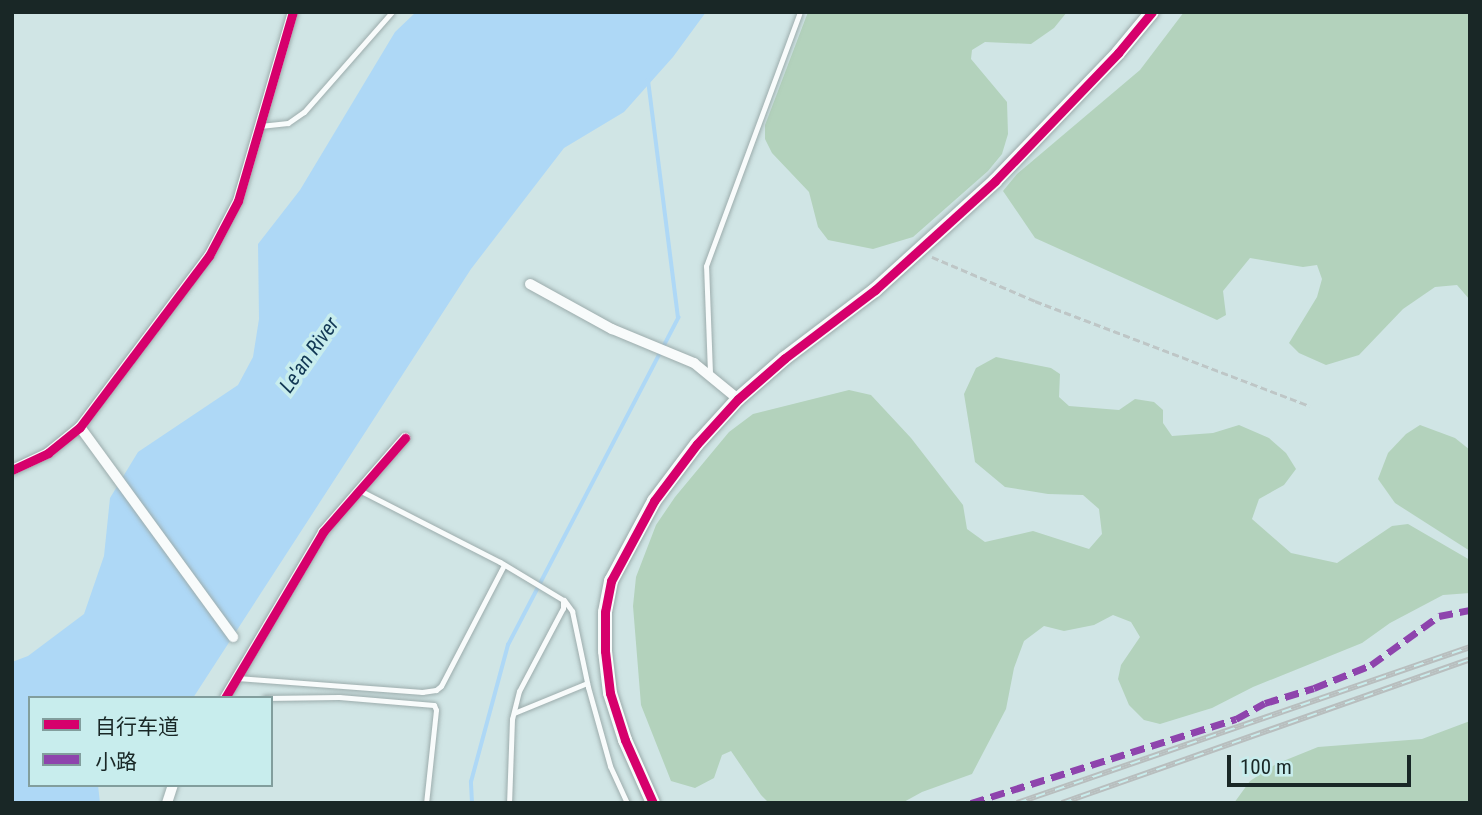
<!DOCTYPE html>
<meta charset="utf-8">
<style>
body{margin:0}
#map{position:relative;width:1482px;height:815px;overflow:hidden;background:#d0e5e5;font-family:"Roboto Condensed","Noto Sans SC",sans-serif}
div>[style]{position:absolute}
.green>*{inset:0;background:#b3d2bc}
.water>*{inset:0;background:#aed8f6}
.stream>*{height:3.5px;margin:-1.75px;padding:0 1.75px;transform-origin:1.75px;border-radius:1.75px;background:#aed8f6}
.path>*{height:2.5px;margin-top:-1.25px;transform-origin:0;background:repeating-linear-gradient(90deg,#bec6c6 0 7px,transparent 0 10.5px)}
.roads{filter:drop-shadow(0 0 2px #9cacac) drop-shadow(0 0 2px #9cacac)}
.service>*{height:5px;margin:-2.5px;padding:0 2.5px;transform-origin:2.5px;border-radius:2.5px;background:#f8fbfb}
.minor>*{height:10px;margin:-5px;padding:0 5px;transform-origin:5px;border-radius:5px;background:#f8fbfb}
.tertiary>*{height:14px;margin:-7px;padding:0 7px;transform-origin:7px;border-radius:7px;background:#f8fbfb}
.rail>*{height:6px;margin-top:-3px;transform-origin:0;background:repeating-linear-gradient(90deg,#c8eded 0 10px,#b8bebe 0 20px);box-sizing:border-box;border-block:2px solid #b8bebe}
.quiet>*{height:7px;margin-top:-3.5px;transform-origin:0;background:repeating-linear-gradient(90deg,#8e44ad 0 14px,transparent 0 21px)}
.cycleway>*{height:9px;margin:-4.5px;padding:0 4.5px;transform-origin:4.5px;border-radius:4.5px;background:#d6006c}
span{translate:-50% -50%;white-space:nowrap;text-align:center;line-height:1.15;-webkit-text-stroke:7px #c8eded;paint-order:stroke}
.water-label{font-size:21px;color:#113754;font-style:italic}
.frame{position:absolute;inset:0;border:14px solid #192726;pointer-events:none}
.legend{position:absolute;left:28px;top:696px;width:245px;height:91px;box-sizing:border-box;background:#c8eded;border:2px solid #829e9d;margin:0;padding:9px 12px;list-style:none;font-size:21px;color:#192726}
.legend li{display:flex;align-items:center;gap:14px;height:35px}
.legend b{width:35px;border:2px solid #829e9d}
.scale{position:absolute;left:1227px;top:755px;width:184px;height:32px;box-sizing:border-box;border:4px solid #192726;border-top:0;padding-left:9px;font-size:21px;line-height:24px;white-space:nowrap;color:#192726;-webkit-text-stroke:5px #c8eded;paint-order:stroke}
</style>
<div id="map">
<div class="green">
<div style="clip-path:polygon(808px 12px,1067px 12px,1054px 28px,1031px 44px,985px 42px,972px 50px,971px 59px,1007px 102px,1008px 134px,1002px 154px,988px 171px,913px 237px,873px 249px,828px 240px,818px 227px,809px 192px,772px 153px,765px 139px,765px 125px)"></div>
<div style="clip-path:polygon(1184px 12px,1470px 12px,1470px 300px,1457px 285px,1435px 287px,1403px 309px,1359px 355px,1326px 365px,1299px 353px,1289px 343px,1317px 297px,1322px 279px,1317px 265px,1303px 267px,1250px 258px,1223px 291px,1226px 315px,1217px 320px,1035px 238px,1003px 191px,1017px 174px,1140px 70px)"></div>
<div style="clip-path:polygon(996px 357px,1051px 368px,1060px 374px,1059px 397px,1069px 406px,1119px 410px,1135px 399px,1154px 402px,1163px 410px,1163px 423px,1172px 436px,1213px 433px,1239px 425px,1269px 438px,1286px 453px,1296px 469px,1284px 485px,1259px 499px,1252px 519px,1291px 553px,1337px 563px,1392px 526px,1408px 524px,1470px 560px,1470px 593px,1443px 595px,1390px 623px,1362px 643px,1253px 687px,1212px 708px,1160px 724px,1144px 720px,1129px 705px,1118px 679px,1121px 665px,1140px 637px,1131px 622px,1113px 615px,1094px 625px,1064px 631px,1044px 626px,1024px 641px,1014px 668px,1006px 709px,972px 774px,922px 792px,902px 803px,769px 803px,761px 795px,731px 751px,722px 755px,714px 778px,695px 788px,671px 781px,641px 705px,633px 606px,636px 577px,656px 525px,675px 497px,729px 432px,753px 414px,849px 390px,871px 395px,911px 438px,963px 505px,967px 529px,985px 542px,1033px 531px,1089px 549px,1102px 534px,1099px 509px,1083px 495px,1048px 494px,1005px 487px,975px 462px,964px 394px,976px 368px)"></div>
<div style="clip-path:polygon(1420px 425px,1455px 438px,1470px 450px,1470px 551px,1395px 503px,1378px 479px,1388px 453px,1406px 434px)"></div>
<div style="clip-path:polygon(1470px 721px,1470px 803px,1234px 803px,1250px 781px,1276px 764px,1318px 747px,1422px 739px)"></div>
</div>
<div class="water">
<div style="clip-path:polygon(416px 12px,706px 12px,673px 57px,624px 112px,564px 148px,471px 269px,193px 698px,30px 698px,30px 785px,98px 785px,100px 803px,12px 803px,12px 662px,28px 656px,84px 614px,104px 556px,110px 498px,138px 452px,238px 385px,253px 357px,259px 319px,258px 244px,300px 190px,395px 32px)"></div>
</div>
<div class="stream">
<div style="left:472px;top:803px;width:21px;rotate:-93deg"></div>
<div style="left:471px;top:782px;width:142px;rotate:-74.9deg"></div>
<div style="left:508px;top:645px;width:369px;rotate:-62.5deg"></div>
<div style="left:678px;top:318px;width:240px;rotate:-97.2deg"></div>
</div>
<div class="path">
<div style="left:932px;top:257px;width:112px;rotate:23.1deg"></div>
<div style="left:1035px;top:301px;width:294px;rotate:20.9deg"></div>
</div>
<div class="roads">
<div class="service">
<div style="left:260px;top:126px;width:28px;rotate:-6deg"></div>
<div style="left:288px;top:123px;width:19px;rotate:-35deg"></div>
<div style="left:304px;top:112px;width:133px;rotate:-48.7deg"></div>
<div style="left:710px;top:373px;width:107px;rotate:-92.1deg"></div>
<div style="left:706px;top:266px;width:269px;rotate:-69.7deg"></div>
<div style="left:361px;top:491px;width:156px;rotate:27.1deg"></div>
<div style="left:500px;top:562px;width:74px;rotate:31.1deg"></div>
<div style="left:563px;top:600px;width:8px;rotate:90deg"></div>
<div style="left:563px;top:608px;width:94px;rotate:117.9deg"></div>
<div style="left:519px;top:691px;width:29px;rotate:104deg"></div>
<div style="left:512px;top:719px;width:84px;rotate:92deg"></div>
<div style="left:564px;top:600px;width:14px;rotate:54deg"></div>
<div style="left:572px;top:611px;width:78px;rotate:78.1deg"></div>
<div style="left:588px;top:687px;width:82px;rotate:74.4deg"></div>
<div style="left:610px;top:766px;width:41px;rotate:65.3deg"></div>
<div style="left:237px;top:678px;width:186px;rotate:4.3deg"></div>
<div style="left:422px;top:692px;width:14px;rotate:-8deg"></div>
<div style="left:436px;top:690px;width:6px;rotate:-39deg"></div>
<div style="left:441px;top:686px;width:136px;rotate:-62.5deg"></div>
<div style="left:265px;top:698px;width:74px;rotate:-0.8deg"></div>
<div style="left:339px;top:697px;width:95px;rotate:4.8deg"></div>
<div style="left:434px;top:705px;width:5px;rotate:68deg"></div>
<div style="left:436px;top:710px;width:94px;rotate:96.1deg"></div>
<div style="left:514px;top:713px;width:79px;rotate:-22.3deg"></div>
</div>
<div class="minor">
<div style="left:530px;top:284px;width:94px;rotate:28.8deg"></div>
<div style="left:612px;top:329px;width:89px;rotate:22.5deg"></div>
<div style="left:694px;top:363px;width:57px;rotate:39.3deg"></div>
<div style="left:80px;top:427px;width:260px;rotate:53.9deg"></div>
<div style="left:12px;top:470px;width:40px;rotate:-25deg"></div>
<div style="left:48px;top:453px;width:41px;rotate:-39.1deg"></div>
<div style="left:80px;top:427px;width:214px;rotate:-53deg"></div>
<div style="left:209px;top:256px;width:62px;rotate:-62.2deg"></div>
<div style="left:238px;top:201px;width:197px;rotate:-73.8deg"></div>
<div style="left:225px;top:698px;width:193px;rotate:-59.4deg"></div>
<div style="left:323px;top:532px;width:125px;rotate:-48.9deg"></div>
<div style="left:167px;top:803px;width:19px;rotate:-72deg"></div>
</div>
<div class="tertiary">
<div style="left:653px;top:803px;width:69px;rotate:-114deg"></div>
<div style="left:625px;top:740px;width:49px;rotate:-107.7deg"></div>
<div style="left:610px;top:693px;width:42px;rotate:-96.8deg"></div>
<div style="left:605px;top:651px;width:39px;rotate:-90deg"></div>
<div style="left:605px;top:612px;width:32px;rotate:-79deg"></div>
<div style="left:611px;top:581px;width:91px;rotate:-61.7deg"></div>
<div style="left:654px;top:501px;width:71px;rotate:-53deg"></div>
<div style="left:697px;top:444px;width:61px;rotate:-47.7deg"></div>
<div style="left:738px;top:399px;width:62px;rotate:-41.1deg"></div>
<div style="left:785px;top:358px;width:113px;rotate:-37.1deg"></div>
<div style="left:875px;top:290px;width:162px;rotate:-42.2deg"></div>
<div style="left:995px;top:181px;width:178px;rotate:-46.1deg"></div>
<div style="left:1118px;top:53px;width:53px;rotate:-50.3deg"></div>
</div>
</div>
<div class="rail">
<div style="left:1017px;top:803px;width:479px;rotate:-19deg"></div>
<div style="left:1062px;top:803px;width:433px;rotate:-19.4deg"></div>
</div>
<div class="quiet">
<div style="left:971px;top:803px;width:278px;rotate:-17.6deg"></div>
<div style="left:1236px;top:719px;width:33px;rotate:-29deg"></div>
<div style="left:1265px;top:703px;width:51px;rotate:-17deg"></div>
<div style="left:1314px;top:688px;width:61px;rotate:-22deg"></div>
<div style="left:1371px;top:665px;width:84px;rotate:-35.8deg"></div>
<div style="left:1439px;top:616px;width:32px;rotate:-11deg"></div>
</div>
<div class="cycleway">
<div style="left:12px;top:470px;width:40px;rotate:-25deg"></div>
<div style="left:48px;top:453px;width:41px;rotate:-39.1deg"></div>
<div style="left:80px;top:427px;width:214px;rotate:-53deg"></div>
<div style="left:209px;top:256px;width:62px;rotate:-62.2deg"></div>
<div style="left:238px;top:201px;width:197px;rotate:-73.8deg"></div>
<div style="left:225px;top:698px;width:193px;rotate:-59.4deg"></div>
<div style="left:323px;top:532px;width:125px;rotate:-48.9deg"></div>
<div style="left:653px;top:803px;width:69px;rotate:-114deg"></div>
<div style="left:625px;top:740px;width:49px;rotate:-107.7deg"></div>
<div style="left:610px;top:693px;width:42px;rotate:-96.8deg"></div>
<div style="left:605px;top:651px;width:39px;rotate:-90deg"></div>
<div style="left:605px;top:612px;width:32px;rotate:-79deg"></div>
<div style="left:611px;top:581px;width:91px;rotate:-61.7deg"></div>
<div style="left:654px;top:501px;width:71px;rotate:-53deg"></div>
<div style="left:697px;top:444px;width:61px;rotate:-47.7deg"></div>
<div style="left:738px;top:399px;width:62px;rotate:-41.1deg"></div>
<div style="left:785px;top:358px;width:113px;rotate:-37.1deg"></div>
<div style="left:875px;top:290px;width:162px;rotate:-42.2deg"></div>
<div style="left:995px;top:181px;width:178px;rotate:-46.1deg"></div>
<div style="left:1118px;top:53px;width:53px;rotate:-50.3deg"></div>
</div>
<div class="water-label">
<span style="left:309px;top:355px;rotate:-55deg">Le'an River</span>
</div>
<div class="frame"></div>
<ul class="legend">
<li><b style="height:9px;background:#d6006c"></b>自行车道</li>
<li><b style="height:9px;background:#8e44ad"></b>小路</li>
</ul>
<div class="scale">100 m</div>
</div>
